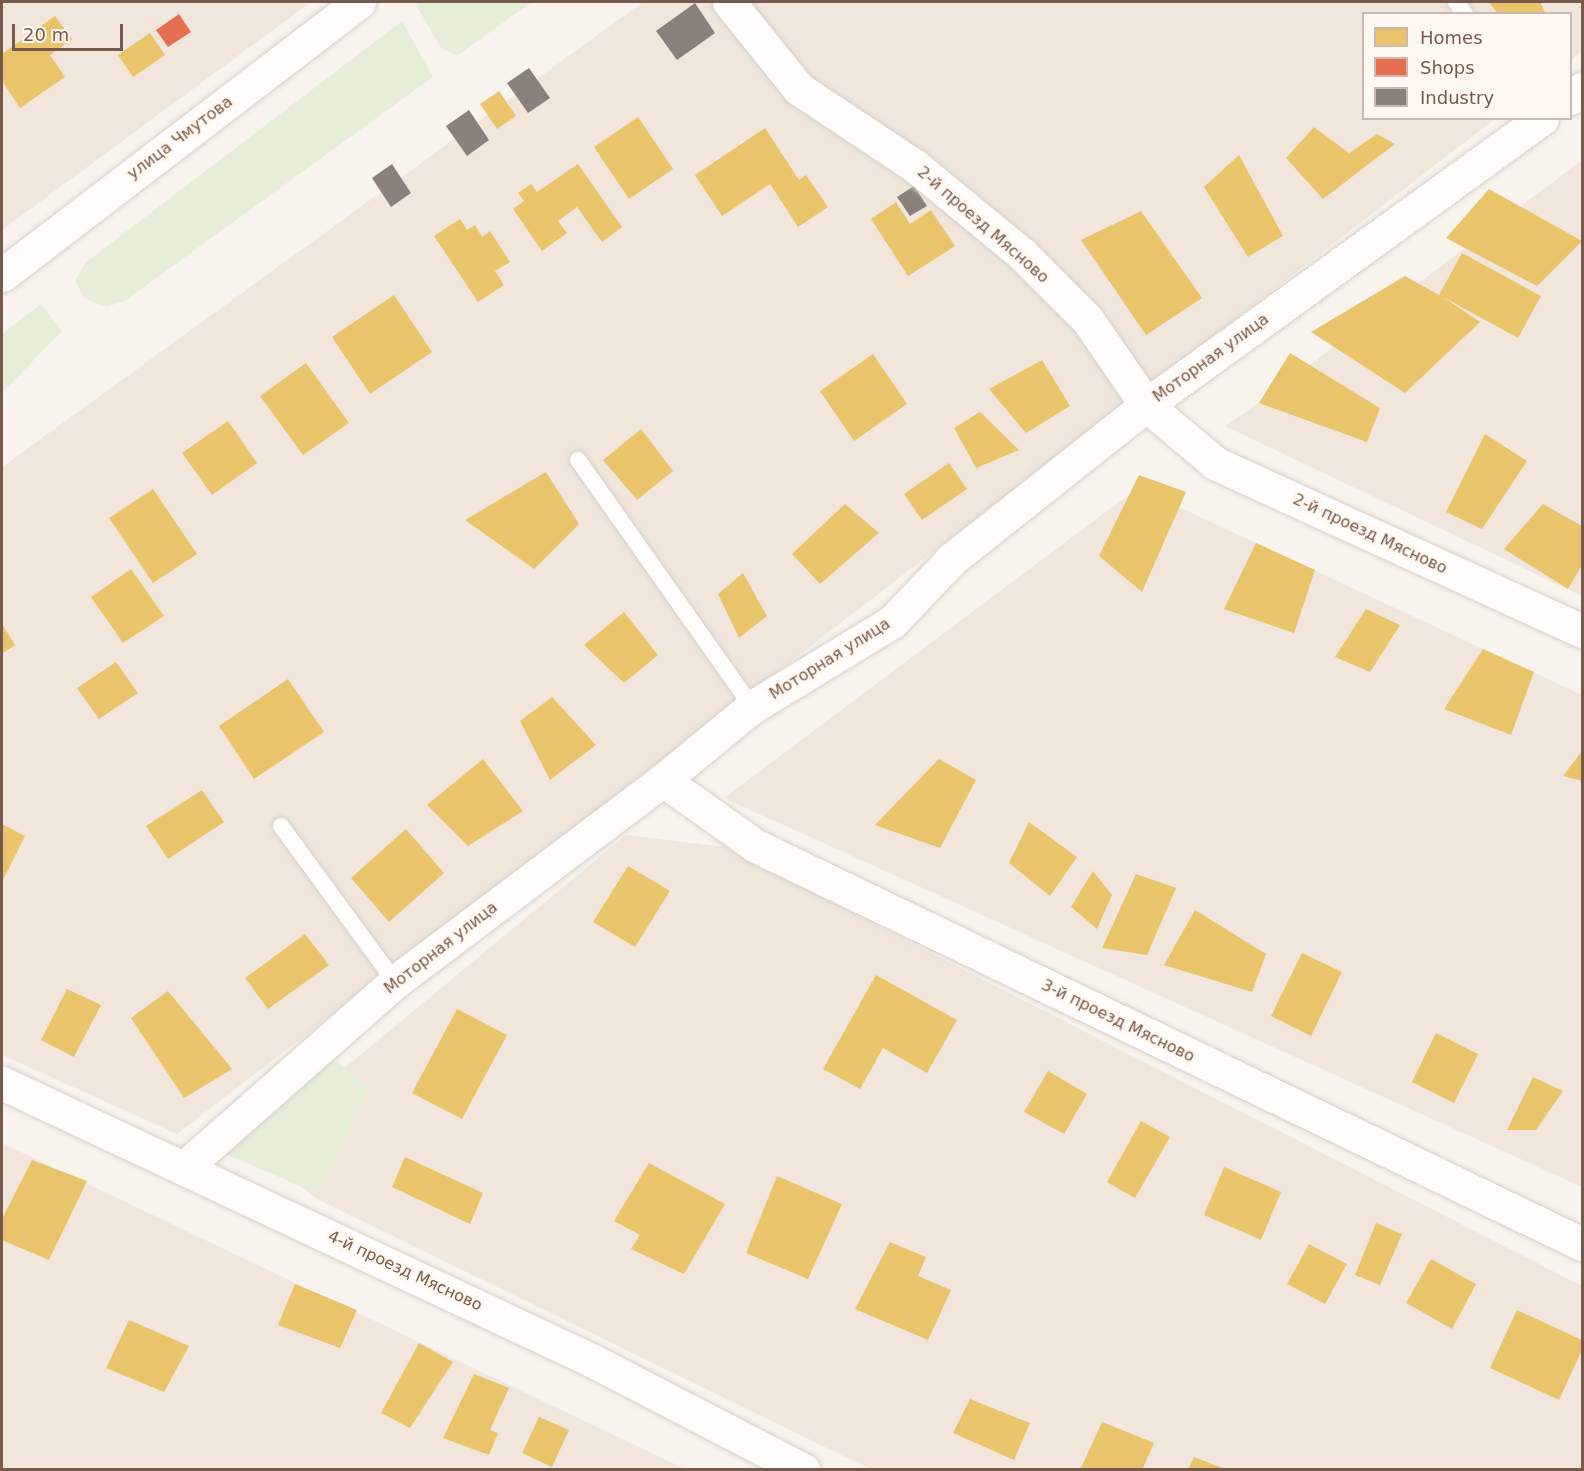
<!DOCTYPE html>
<meta charset="utf-8">
<style>
body{margin:0}
#map{position:relative;width:1584px;height:1471px;overflow:hidden;background:#f8f3ed;font-family:"DejaVu Sans",sans-serif}
div>[style]{position:absolute}
.residential>*{inset:0;background:#f1e6db}
.green>*{inset:0;background:#e6eed9}
.homes>*{inset:0;background:#e9c46a}
.shops>*{inset:0;background:#e76f51}
.industry>*{inset:0;background:#8a817c}
.roads{filter:drop-shadow(0 0 2px #d7d0ca) drop-shadow(0 0 2px #d7d0ca)}
.service>*{height:16px;margin:-8px;padding:0 8px;transform-origin:8px;border-radius:8px;background:#fefdfc}
.minor>*{height:33px;margin:-16.5px;padding:0 16.5px;transform-origin:16.5px;border-radius:16.5px;background:#fefdfc}
.secondary>*{height:33px;margin:-16.5px;padding:0 16.5px;transform-origin:16.5px;border-radius:16.5px;background:#fefdfc}
span{translate:-50% -50%;white-space:nowrap;text-align:center;line-height:1.15;-webkit-text-stroke:6px #fff8f0;paint-order:stroke}
.street-label{font-size:16px;color:#775a4d}
.frame{position:absolute;inset:0;border:3px solid #775a4d;pointer-events:none}
.legend{position:absolute;left:1362px;top:12px;width:210px;height:108px;box-sizing:border-box;background:#fff8f0;border:2px solid #c9b9af;margin:0;padding:8px 10px;list-style:none;font-size:18px;color:#775a4d}
.legend li{display:flex;align-items:center;gap:12px;height:30px}
.legend b{width:30px;border:2px solid #c9b9af}
.scale{position:absolute;left:12px;top:24px;width:111px;height:27px;box-sizing:border-box;border:3px solid #775a4d;border-top:0;padding-left:8px;font-size:18px;line-height:21px;white-space:nowrap;color:#775a4d;-webkit-text-stroke:4px #fff8f0;paint-order:stroke}
</style>
<div id="map">
<div class="residential">
<div style="clip-path:polygon(2px 2px,311px 2px,2px 230px)"></div>
<div style="clip-path:polygon(643px 2px,1582px 2px,1582px 51px,1571px 60px,1570px 14px,1364px 14px,1364px 118px,1495px 119px,177px 1134px,2px 1055px,2px 467px)"></div>
<div style="clip-path:polygon(1582px 160px,1582px 596px,1225px 426px,1259px 403px)"></div>
<div style="clip-path:polygon(1138px 488px,1582px 695px,1582px 1187px,724px 798px)"></div>
<div style="clip-path:polygon(626px 835px,724px 847px,1582px 1286px,1582px 1469px,870px 1469px,319px 1200px,248px 1148px)"></div>
<div style="clip-path:polygon(2px 1143px,685px 1469px,2px 1469px)"></div>
</div>
<div class="green">
<div style="clip-path:polygon(421px 2px,532px 2px,457px 56px,441px 48px,416px 5px)"></div>
<div style="clip-path:polygon(402px 21px,433px 77px,126px 300px,107px 307px,85px 299px,75px 281px,85px 263px)"></div>
<div style="clip-path:polygon(41px 304px,62px 331px,2px 393px,2px 334px)"></div>
<div style="clip-path:polygon(332px 1059px,370px 1086px,318px 1194px,226px 1154px,241px 1128px)"></div>
</div>
<div class="homes">
<div style="clip-path:polygon(1489px 2px,1540px 2px,1546px 14px,1498px 14px)"></div>
<div style="clip-path:polygon(55px 16px,72px 39px,50px 55px,65px 77px,20px 108px,2px 81px,2px 54px)"></div>
<div style="clip-path:polygon(150px 33px,165px 55px,133px 77px,118px 55px)"></div>
<div style="clip-path:polygon(499px 91px,516px 116px,497px 129px,480px 104px)"></div>
<div style="clip-path:polygon(638px 117px,673px 169px,629px 199px,594px 147px)"></div>
<div style="clip-path:polygon(1314px 127px,1349px 153px,1377px 134px,1395px 144px,1323px 199px,1286px 158px)"></div>
<div style="clip-path:polygon(765px 128px,799px 180px,806px 175px,828px 207px,798px 227px,770px 184px,722px 216px,695px 175px)"></div>
<div style="clip-path:polygon(1239px 155px,1283px 236px,1248px 257px,1204px 187px)"></div>
<div style="clip-path:polygon(578px 164px,622px 227px,602px 242px,577px 207px,558px 221px,567px 233px,542px 251px,513px 209px,524px 201px,518px 193px,531px 184px,537px 192px)"></div>
<div style="clip-path:polygon(1489px 189px,1582px 241px,1537px 286px,1446px 238px)"></div>
<div style="clip-path:polygon(896px 202px,910px 224px,931px 210px,955px 246px,908px 276px,871px 219px)"></div>
<div style="clip-path:polygon(1141px 211px,1202px 298px,1146px 335px,1081px 240px)"></div>
<div style="clip-path:polygon(460px 219px,467px 230px,475px 225px,482px 237px,490px 231px,510px 262px,495px 271px,504px 285px,478px 302px,434px 236px)"></div>
<div style="clip-path:polygon(1462px 253px,1541px 296px,1518px 338px,1443px 297px,1480px 322px,1405px 393px,1311px 332px,1405px 276px,1439px 295px)"></div>
<div style="clip-path:polygon(394px 295px,432px 352px,370px 394px,332px 337px)"></div>
<div style="clip-path:polygon(1290px 353px,1380px 408px,1367px 442px,1259px 403px)"></div>
<div style="clip-path:polygon(873px 354px,907px 404px,854px 441px,820px 391px)"></div>
<div style="clip-path:polygon(1042px 360px,1070px 406px,1026px 433px,989px 389px)"></div>
<div style="clip-path:polygon(306px 363px,349px 423px,303px 455px,260px 396px)"></div>
<div style="clip-path:polygon(980px 412px,1019px 450px,976px 468px,954px 428px)"></div>
<div style="clip-path:polygon(228px 421px,257px 463px,212px 495px,182px 453px)"></div>
<div style="clip-path:polygon(641px 429px,673px 471px,637px 500px,603px 460px)"></div>
<div style="clip-path:polygon(1485px 434px,1527px 461px,1482px 529px,1446px 512px)"></div>
<div style="clip-path:polygon(949px 463px,967px 489px,922px 520px,904px 494px)"></div>
<div style="clip-path:polygon(546px 472px,579px 524px,534px 569px,465px 520px)"></div>
<div style="clip-path:polygon(1139px 475px,1186px 492px,1142px 592px,1099px 556px)"></div>
<div style="clip-path:polygon(153px 489px,197px 554px,153px 583px,109px 518px)"></div>
<div style="clip-path:polygon(845px 504px,879px 533px,820px 584px,792px 554px)"></div>
<div style="clip-path:polygon(1543px 504px,1582px 526px,1582px 565px,1568px 589px,1504px 549px)"></div>
<div style="clip-path:polygon(1256px 543px,1315px 570px,1294px 633px,1224px 609px)"></div>
<div style="clip-path:polygon(131px 569px,164px 616px,123px 643px,91px 597px)"></div>
<div style="clip-path:polygon(743px 573px,767px 616px,739px 638px,718px 594px)"></div>
<div style="clip-path:polygon(1366px 609px,1400px 625px,1370px 672px,1335px 657px)"></div>
<div style="clip-path:polygon(624px 612px,658px 655px,624px 683px,584px 645px)"></div>
<div style="clip-path:polygon(2px 624px,15px 645px,2px 654px)"></div>
<div style="clip-path:polygon(1483px 649px,1534px 672px,1511px 735px,1444px 709px)"></div>
<div style="clip-path:polygon(116px 662px,138px 693px,99px 719px,77px 688px)"></div>
<div style="clip-path:polygon(288px 679px,324px 732px,254px 779px,219px 726px)"></div>
<div style="clip-path:polygon(552px 697px,596px 745px,550px 780px,520px 721px)"></div>
<div style="clip-path:polygon(1582px 751px,1582px 781px,1563px 776px)"></div>
<div style="clip-path:polygon(483px 759px,523px 811px,468px 846px,427px 805px)"></div>
<div style="clip-path:polygon(939px 759px,976px 780px,940px 848px,875px 825px)"></div>
<div style="clip-path:polygon(202px 790px,224px 822px,168px 859px,146px 826px)"></div>
<div style="clip-path:polygon(1029px 822px,1077px 857px,1050px 896px,1009px 863px)"></div>
<div style="clip-path:polygon(2px 824px,25px 836px,2px 882px)"></div>
<div style="clip-path:polygon(406px 829px,444px 873px,389px 922px,351px 878px)"></div>
<div style="clip-path:polygon(628px 866px,670px 891px,635px 947px,593px 922px)"></div>
<div style="clip-path:polygon(1093px 871px,1112px 895px,1097px 929px,1071px 907px)"></div>
<div style="clip-path:polygon(1136px 874px,1176px 888px,1147px 955px,1102px 948px)"></div>
<div style="clip-path:polygon(1195px 910px,1266px 954px,1252px 992px,1164px 965px)"></div>
<div style="clip-path:polygon(305px 934px,329px 965px,268px 1009px,245px 978px)"></div>
<div style="clip-path:polygon(1302px 953px,1342px 972px,1311px 1036px,1271px 1016px)"></div>
<div style="clip-path:polygon(876px 975px,957px 1020px,927px 1073px,883px 1048px,860px 1089px,823px 1069px)"></div>
<div style="clip-path:polygon(67px 989px,101px 1005px,74px 1057px,41px 1040px)"></div>
<div style="clip-path:polygon(168px 991px,232px 1069px,184px 1098px,131px 1018px)"></div>
<div style="clip-path:polygon(457px 1009px,507px 1035px,462px 1119px,412px 1093px)"></div>
<div style="clip-path:polygon(1436px 1033px,1478px 1054px,1454px 1103px,1412px 1082px)"></div>
<div style="clip-path:polygon(1048px 1071px,1087px 1094px,1064px 1134px,1024px 1112px)"></div>
<div style="clip-path:polygon(1533px 1077px,1563px 1091px,1536px 1130px,1507px 1130px)"></div>
<div style="clip-path:polygon(1141px 1121px,1170px 1137px,1135px 1198px,1107px 1182px)"></div>
<div style="clip-path:polygon(405px 1157px,483px 1193px,470px 1224px,392px 1187px)"></div>
<div style="clip-path:polygon(32px 1160px,87px 1181px,49px 1260px,2px 1240px,2px 1219px)"></div>
<div style="clip-path:polygon(649px 1163px,725px 1204px,684px 1274px,631px 1249px,640px 1235px,614px 1221px)"></div>
<div style="clip-path:polygon(1224px 1167px,1281px 1192px,1261px 1240px,1204px 1215px)"></div>
<div style="clip-path:polygon(777px 1176px,842px 1204px,808px 1279px,746px 1253px)"></div>
<div style="clip-path:polygon(1376px 1223px,1402px 1234px,1380px 1285px,1355px 1275px)"></div>
<div style="clip-path:polygon(890px 1242px,926px 1257px,918px 1276px,951px 1290px,928px 1340px,855px 1309px)"></div>
<div style="clip-path:polygon(1309px 1244px,1347px 1264px,1325px 1304px,1287px 1284px)"></div>
<div style="clip-path:polygon(1431px 1259px,1476px 1284px,1452px 1329px,1406px 1303px)"></div>
<div style="clip-path:polygon(295px 1284px,357px 1310px,340px 1348px,278px 1325px)"></div>
<div style="clip-path:polygon(1517px 1310px,1582px 1340px,1582px 1350px,1559px 1400px,1490px 1368px)"></div>
<div style="clip-path:polygon(129px 1320px,189px 1346px,164px 1392px,106px 1368px)"></div>
<div style="clip-path:polygon(419px 1343px,453px 1362px,410px 1428px,381px 1413px)"></div>
<div style="clip-path:polygon(474px 1374px,509px 1388px,490px 1430px,498px 1433px,489px 1455px,443px 1438px)"></div>
<div style="clip-path:polygon(970px 1399px,1030px 1423px,1014px 1460px,953px 1433px)"></div>
<div style="clip-path:polygon(539px 1417px,569px 1430px,552px 1467px,522px 1453px)"></div>
<div style="clip-path:polygon(1102px 1422px,1154px 1443px,1142px 1470px,1080px 1470px)"></div>
<div style="clip-path:polygon(1194px 1457px,1225px 1469px,1225px 1470px,1188px 1470px)"></div>
</div>
<div class="shops">
<div style="clip-path:polygon(179px 14px,191px 32px,168px 47px,156px 30px)"></div>
</div>
<div class="industry">
<div style="clip-path:polygon(695px 3px,715px 33px,677px 60px,656px 31px)"></div>
<div style="clip-path:polygon(529px 68px,550px 98px,528px 113px,507px 83px)"></div>
<div style="clip-path:polygon(469px 110px,489px 140px,467px 156px,446px 126px)"></div>
<div style="clip-path:polygon(392px 164px,411px 193px,391px 207px,372px 178px)"></div>
<div style="clip-path:polygon(914px 186px,927px 206px,910px 216px,897px 197px)"></div>
</div>
<div class="roads">
<div class="service">
<div style="left:1456px;top:2px;width:15px;rotate:53deg"></div>
<div style="left:578px;top:460px;width:302px;rotate:54.8deg"></div>
<div style="left:281px;top:826px;width:193px;rotate:53.8deg"></div>
</div>
<div class="minor">
<div style="left:729px;top:2px;width:112px;rotate:51.2deg"></div>
<div style="left:799px;top:89px;width:139px;rotate:33.6deg"></div>
<div style="left:915px;top:166px;width:139px;rotate:39.4deg"></div>
<div style="left:1022px;top:254px;width:92px;rotate:45deg"></div>
<div style="left:1087px;top:319px;width:104px;rotate:55.5deg"></div>
<div style="left:1146px;top:405px;width:90px;rotate:40deg"></div>
<div style="left:1215px;top:463px;width:404px;rotate:24.6deg"></div>
<div style="left:1570px;top:98px;width:15px;rotate:-37deg"></div>
<div style="left:663px;top:780px;width:114px;rotate:35.4deg"></div>
<div style="left:756px;top:846px;width:917px;rotate:25.73deg"></div>
<div style="left:2px;top:1083px;width:653px;rotate:25.19deg"></div>
<div style="left:593px;top:1361px;width:237px;rotate:27.4deg"></div>
<div style="left:185px;top:1167px;width:280px;rotate:-41.4deg"></div>
<div style="left:395px;top:982px;width:336px;rotate:-37deg"></div>
<div style="left:663px;top:780px;width:115px;rotate:-39.4deg"></div>
<div style="left:752px;top:707px;width:164px;rotate:-31.3deg"></div>
<div style="left:892px;top:622px;width:87px;rotate:-46.4deg"></div>
<div style="left:952px;top:559px;width:248px;rotate:-38.4deg"></div>
<div style="left:1146px;top:405px;width:489px;rotate:-35.9deg"></div>
</div>
<div class="secondary">
<div style="left:2px;top:275px;width:449px;rotate:-37.4deg"></div>
</div>
</div>
<div class="street-label">
<span style="left:180px;top:138px;rotate:-37deg">улица Чмутова</span>
<span style="left:983px;top:225px;rotate:41deg">2-й проезд Мясново</span>
<span style="left:1211px;top:358px;rotate:-36deg">Моторная улица</span>
<span style="left:1370px;top:534px;rotate:25deg">2-й проезд Мясново</span>
<span style="left:830px;top:659px;rotate:-32deg">Моторная улица</span>
<span style="left:441px;top:948px;rotate:-38deg">Моторная улица</span>
<span style="left:1118px;top:1021px;rotate:26deg">3-й проезд Мясново</span>
<span style="left:405px;top:1271px;rotate:25deg">4-й проезд Мясново</span>
</div>
<div class="frame"></div>
<ul class="legend">
<li><b style="height:16px;background:#e9c46a"></b>Homes</li>
<li><b style="height:16px;background:#e76f51"></b>Shops</li>
<li><b style="height:16px;background:#8a817c"></b>Industry</li>
</ul>
<div class="scale">20 m</div>
</div>
